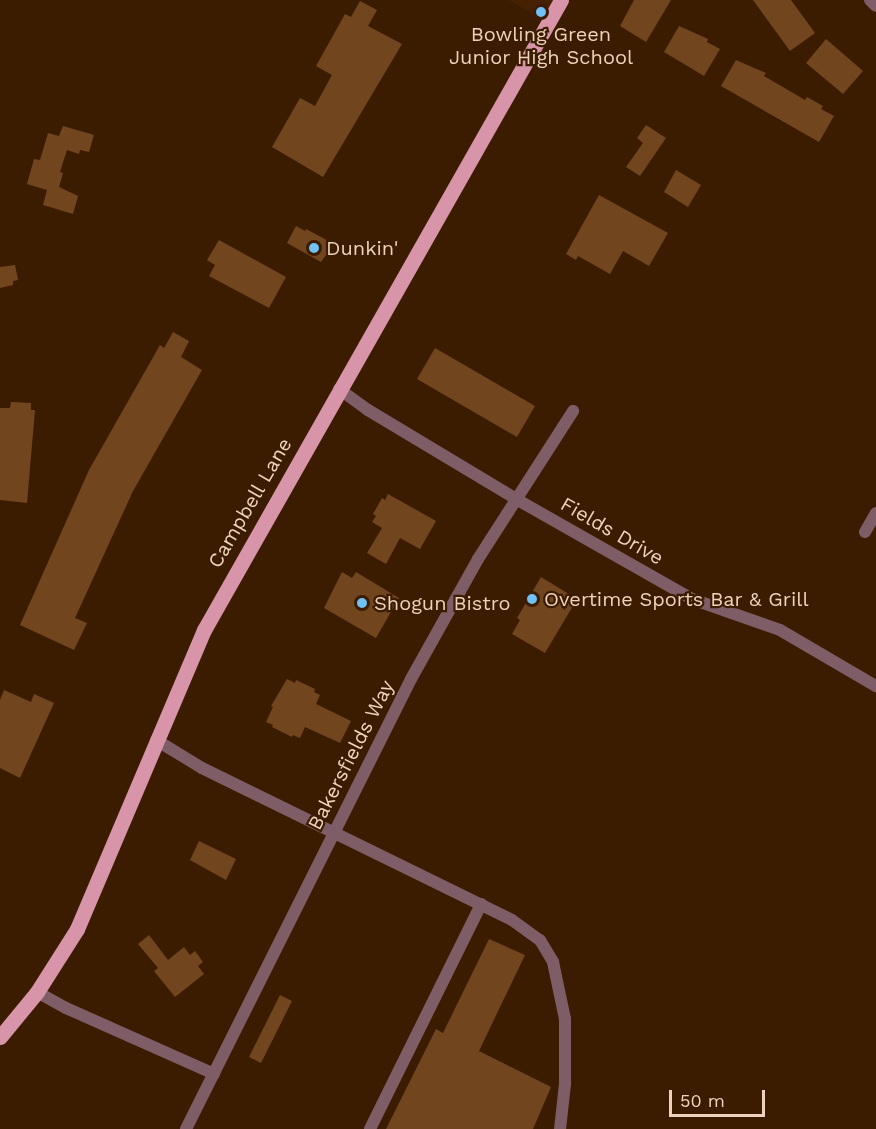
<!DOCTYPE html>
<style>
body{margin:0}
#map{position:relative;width:876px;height:1129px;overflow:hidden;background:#3c1c00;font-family:"Work Sans",sans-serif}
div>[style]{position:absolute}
.built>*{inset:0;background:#462100}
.building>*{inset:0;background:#71451e}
.minor>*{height:12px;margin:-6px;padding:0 6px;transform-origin:6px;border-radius:6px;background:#7f5d67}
.primary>*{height:15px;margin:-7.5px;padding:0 7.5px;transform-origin:7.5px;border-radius:7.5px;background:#d894a9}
.dots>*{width:16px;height:16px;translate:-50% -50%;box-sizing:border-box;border:3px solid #3c1c00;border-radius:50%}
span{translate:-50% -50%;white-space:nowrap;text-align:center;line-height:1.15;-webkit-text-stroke:4.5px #3c1c00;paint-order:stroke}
.poi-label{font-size:20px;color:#edd3be}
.left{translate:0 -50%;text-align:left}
.street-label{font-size:20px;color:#edd3be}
.scale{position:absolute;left:669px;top:1090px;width:96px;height:27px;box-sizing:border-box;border:3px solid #edd3be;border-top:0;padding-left:8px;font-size:18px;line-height:21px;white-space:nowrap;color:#edd3be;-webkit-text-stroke:4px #3c1c00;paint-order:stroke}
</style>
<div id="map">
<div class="built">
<div style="clip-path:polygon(509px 0,561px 0,548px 23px)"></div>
</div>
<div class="building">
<div style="clip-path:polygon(634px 0,671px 0,646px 42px,620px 26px)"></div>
<div style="clip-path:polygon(753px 0,791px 0,815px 33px,790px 51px)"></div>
<div style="clip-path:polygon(360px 1px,377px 10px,368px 26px,402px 44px,323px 177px,272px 147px,300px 98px,315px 106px,332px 75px,316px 66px,345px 14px,351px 17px)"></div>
<div style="clip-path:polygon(679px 26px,708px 39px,707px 42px,720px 49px,704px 76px,664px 52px)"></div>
<div style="clip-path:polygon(826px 39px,863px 71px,843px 94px,806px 63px)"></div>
<div style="clip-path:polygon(736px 60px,766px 73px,764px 76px,805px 100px,807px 97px,823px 106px,821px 109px,834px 116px,819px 142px,721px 86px)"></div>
<div style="clip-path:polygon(646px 125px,666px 138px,640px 176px,626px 167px,643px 143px,637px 138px)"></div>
<div style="clip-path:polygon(63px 126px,94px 135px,89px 152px,80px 150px,79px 154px,67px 150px,60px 172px,63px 173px,59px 187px,78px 196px,73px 214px,43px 205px,47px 190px,27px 184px,34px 159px,40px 160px,48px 133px,59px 136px)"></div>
<div style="clip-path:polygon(676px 170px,701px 185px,688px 207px,664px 192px)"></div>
<div style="clip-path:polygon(599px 195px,668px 233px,649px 266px,623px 251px,610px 274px,578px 256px,576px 260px,566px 254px)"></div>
<div style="clip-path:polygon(296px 226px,305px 231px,306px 229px,334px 244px,321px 262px,287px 243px)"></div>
<div style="clip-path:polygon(219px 240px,286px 277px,269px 308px,209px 276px,215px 265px,207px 260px)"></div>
<div style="clip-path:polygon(15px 265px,18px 280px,13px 281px,13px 285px,0 288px,0 267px)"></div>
<div style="clip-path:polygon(173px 332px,189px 341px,181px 357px,202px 370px,133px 491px,75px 618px,87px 623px,74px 650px,20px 625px,89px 470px,160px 345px,164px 348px)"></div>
<div style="clip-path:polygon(435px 348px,535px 406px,517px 437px,417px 379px)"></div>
<div style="clip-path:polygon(11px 402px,31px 403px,31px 410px,35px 410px,27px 503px,0 500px,0 408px,10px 408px)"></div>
<div style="clip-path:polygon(388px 494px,436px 521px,420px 549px,400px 538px,386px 564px,367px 553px,382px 528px,372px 522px,376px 516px,373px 514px,382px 498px,385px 500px)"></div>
<div style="clip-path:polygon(342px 572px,352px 578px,356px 572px,399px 598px,376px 638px,324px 608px)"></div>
<div style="clip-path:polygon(541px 577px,577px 599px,545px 653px,512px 634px,520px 620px,517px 618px)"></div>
<div style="clip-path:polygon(287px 679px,295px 683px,296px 680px,315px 689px,314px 692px,320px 695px,316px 704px,351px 721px,340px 743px,305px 727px,300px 738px,293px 735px,292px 737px,272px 727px,273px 725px,266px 722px,273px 707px,271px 706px)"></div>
<div style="clip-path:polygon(4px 690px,31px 702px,34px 694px,54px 703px,20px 778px,0 768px,0 700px)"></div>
<div style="clip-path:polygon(199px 841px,236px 859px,226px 880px,190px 860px)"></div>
<div style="clip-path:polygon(149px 935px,168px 960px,184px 947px,190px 955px,195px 951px,203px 962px,198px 966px,204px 974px,175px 997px,154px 971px,158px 968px,138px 944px)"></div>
<div style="clip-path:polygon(489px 939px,525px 955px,479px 1051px,551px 1087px,533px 1129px,386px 1129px,436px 1029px,443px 1033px)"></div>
<div style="clip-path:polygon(280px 995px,292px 1001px,261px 1063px,249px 1057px)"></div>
</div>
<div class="minor">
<div style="left:870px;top:0;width:8px;rotate:45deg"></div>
<div style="left:339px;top:389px;width:36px;rotate:36deg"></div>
<div style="left:368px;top:410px;width:173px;rotate:31deg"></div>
<div style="left:516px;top:499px;width:202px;rotate:29.6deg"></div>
<div style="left:692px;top:599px;width:93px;rotate:19.4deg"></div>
<div style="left:780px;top:630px;width:111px;rotate:30.3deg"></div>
<div style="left:865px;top:532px;width:22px;rotate:-60deg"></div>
<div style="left:156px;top:740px;width:54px;rotate:31.3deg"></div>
<div style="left:202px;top:768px;width:345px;rotate:26.1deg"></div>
<div style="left:512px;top:920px;width:34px;rotate:36deg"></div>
<div style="left:540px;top:940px;width:26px;rotate:59deg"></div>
<div style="left:553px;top:962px;width:58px;rotate:78.1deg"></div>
<div style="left:565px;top:1019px;width:65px;rotate:90deg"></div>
<div style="left:565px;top:1084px;width:45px;rotate:96.3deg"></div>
<div style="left:37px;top:992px;width:33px;rotate:29deg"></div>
<div style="left:66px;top:1008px;width:162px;rotate:24deg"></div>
<div style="left:186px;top:1129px;width:503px;rotate:-63.43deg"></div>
<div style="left:411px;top:679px;width:137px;rotate:-60.8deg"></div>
<div style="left:478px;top:559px;width:176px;rotate:-57.3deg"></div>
<div style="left:370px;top:1129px;width:251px;rotate:-63.7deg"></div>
</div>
<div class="primary">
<div style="left:0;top:1037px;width:58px;rotate:-50.6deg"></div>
<div style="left:37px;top:992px;width:75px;rotate:-57.6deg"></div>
<div style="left:77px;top:929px;width:325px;rotate:-67deg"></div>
<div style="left:204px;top:630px;width:724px;rotate:-60.46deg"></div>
</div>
<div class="dots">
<div style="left:541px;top:12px;background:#72c1f5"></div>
<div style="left:314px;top:248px;background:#72c1f5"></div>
<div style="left:532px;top:599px;background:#72c1f5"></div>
<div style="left:362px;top:603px;background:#72c1f5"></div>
</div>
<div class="poi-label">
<span style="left:541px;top:46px">Bowling Green<br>Junior High School</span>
<span class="left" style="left:326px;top:248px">Dunkin'</span>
<span class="left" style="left:544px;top:599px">Overtime Sports Bar &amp; Grill</span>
<span class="left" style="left:374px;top:603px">Shogun Bistro</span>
</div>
<div class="street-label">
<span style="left:250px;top:503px;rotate:-60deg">Campbell Lane</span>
<span style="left:612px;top:531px;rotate:30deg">Fields Drive</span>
<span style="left:351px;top:755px;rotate:-63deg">Bakersfields Way</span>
</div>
<div class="scale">50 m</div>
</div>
